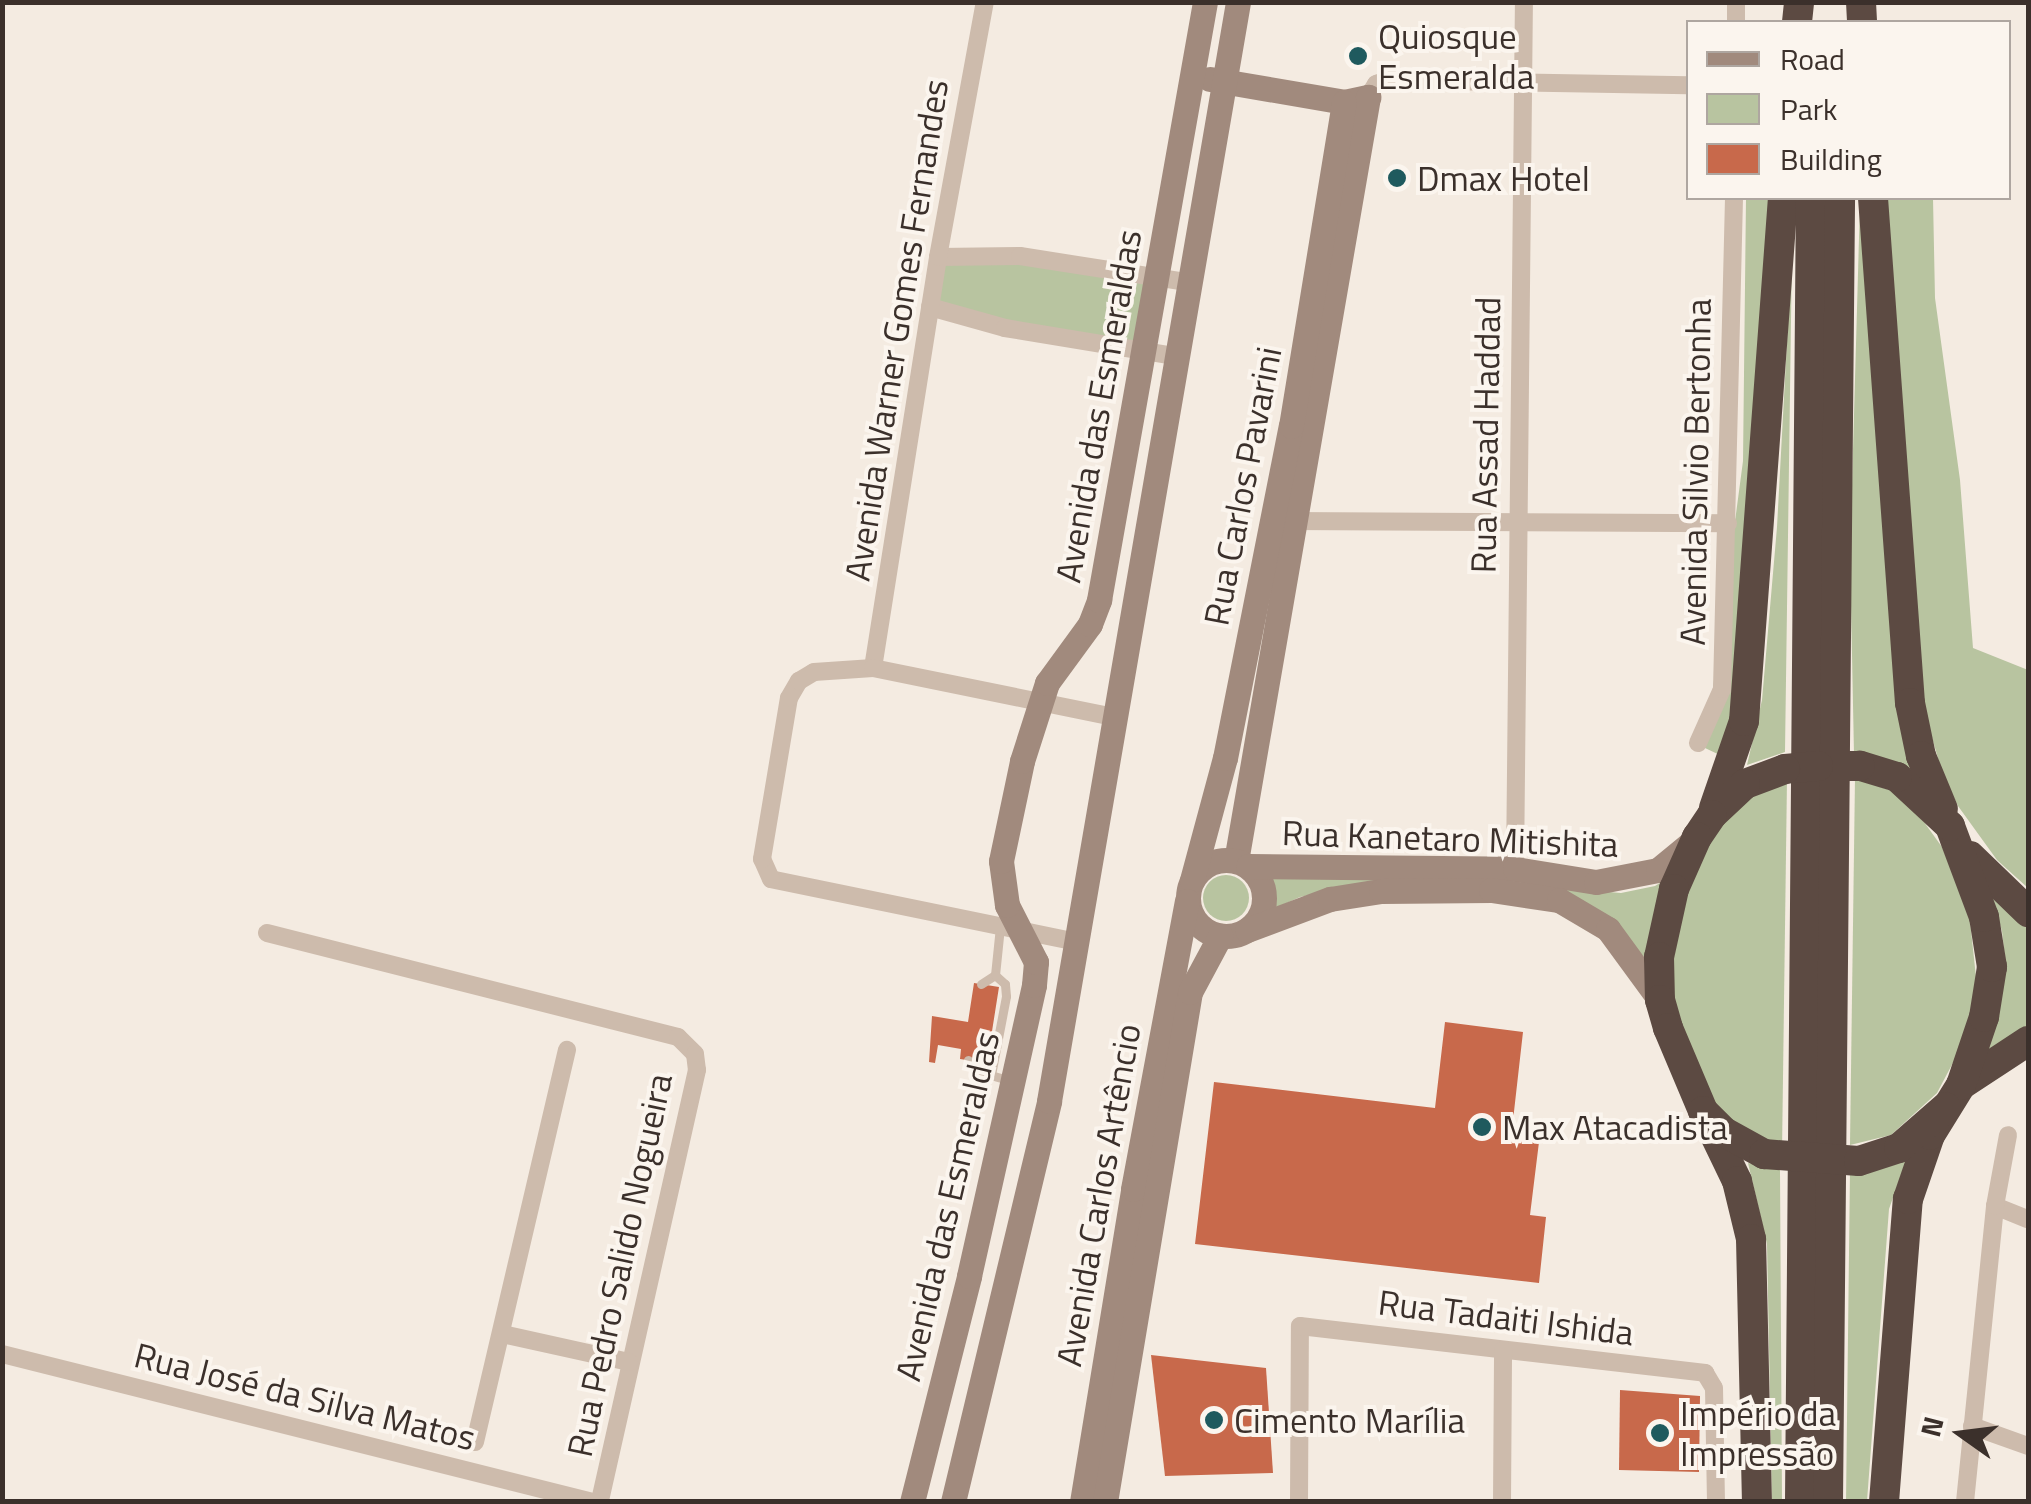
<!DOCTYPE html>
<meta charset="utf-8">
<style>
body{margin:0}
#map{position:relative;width:2031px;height:1504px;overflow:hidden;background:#f4ebe1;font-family:"Titillium Web",sans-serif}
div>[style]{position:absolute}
.green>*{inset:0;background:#b8c4a0}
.round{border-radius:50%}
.building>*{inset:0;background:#c8694b}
.lane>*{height:9px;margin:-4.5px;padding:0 4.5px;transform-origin:4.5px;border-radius:4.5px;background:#cdbbac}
.street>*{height:18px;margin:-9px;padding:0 9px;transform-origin:9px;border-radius:9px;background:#cdbbac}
.secondary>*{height:25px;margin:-12.5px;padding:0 12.5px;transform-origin:12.5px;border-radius:12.5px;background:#a18a7d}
.secondary>.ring{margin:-12.5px;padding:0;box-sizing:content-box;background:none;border:25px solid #a18a7d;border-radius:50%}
.highway>*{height:30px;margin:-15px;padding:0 15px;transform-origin:15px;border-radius:15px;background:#5c4a42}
.dots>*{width:28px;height:28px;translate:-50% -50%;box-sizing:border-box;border:5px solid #fbf5ee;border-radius:50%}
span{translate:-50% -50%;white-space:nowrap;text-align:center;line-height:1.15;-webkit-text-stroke:8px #fbf5ee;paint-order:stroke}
.poi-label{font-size:35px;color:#3b302b}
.left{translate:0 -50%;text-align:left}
.street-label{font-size:35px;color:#3b302b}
.frame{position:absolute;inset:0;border:5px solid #3b302b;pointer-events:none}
.legend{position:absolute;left:1686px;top:20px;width:325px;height:180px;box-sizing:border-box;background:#fbf5ee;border:2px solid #aea6a0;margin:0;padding:12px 18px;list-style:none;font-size:30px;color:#3b302b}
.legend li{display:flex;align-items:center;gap:20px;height:50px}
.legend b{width:50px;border:2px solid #aea6a0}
.north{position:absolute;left:1911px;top:1384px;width:100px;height:100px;-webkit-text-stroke:8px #fbf5ee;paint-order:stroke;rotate:284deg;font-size:28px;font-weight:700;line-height:40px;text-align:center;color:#3b302b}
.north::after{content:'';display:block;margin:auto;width:35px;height:45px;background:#3b302b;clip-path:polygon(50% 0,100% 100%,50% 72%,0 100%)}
</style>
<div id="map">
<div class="green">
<div style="clip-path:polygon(1746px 198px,1772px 198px,1740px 692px,1724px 757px,1705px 748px,1743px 461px)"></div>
<div style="clip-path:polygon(1882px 198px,1933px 198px,1935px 298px,1960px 480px,1973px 648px,2028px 670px,2028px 888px,1997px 860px,1958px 806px,1942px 772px,1924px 710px)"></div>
<div style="clip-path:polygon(1860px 203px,1913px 769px,1909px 771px,1854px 754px,1850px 556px)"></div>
<div style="clip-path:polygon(1792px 249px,1785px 752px,1747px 765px,1762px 700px,1777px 527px)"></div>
<div style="clip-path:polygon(938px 257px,1157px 276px,1143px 352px,930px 307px)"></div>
<div style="clip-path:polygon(1855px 778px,1892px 791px,1924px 822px,1942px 847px,1969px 912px,1976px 977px,1972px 1011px,1956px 1057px,1937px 1093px,1891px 1135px,1850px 1145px)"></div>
<div style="clip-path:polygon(1787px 779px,1782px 1152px,1758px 1144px,1716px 1106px,1680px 1032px,1670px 976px,1691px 873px,1731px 808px)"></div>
<div class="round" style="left:1203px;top:875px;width:46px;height:46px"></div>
<div style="clip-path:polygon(1271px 878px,1388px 878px,1300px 897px,1271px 910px)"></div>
<div style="clip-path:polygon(1668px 878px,1649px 963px,1613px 921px,1562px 888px,1621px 893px,1655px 886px)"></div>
<div style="clip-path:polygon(1987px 883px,2028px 923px,2028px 1029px,1986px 1057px,2005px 959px,2002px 931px)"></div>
<div style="clip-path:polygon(1908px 1155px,1889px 1209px,1867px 1501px,1846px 1502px,1850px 1170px)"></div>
<div style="clip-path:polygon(1748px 1163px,1780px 1170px,1782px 1501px,1772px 1501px,1767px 1244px)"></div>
</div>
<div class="building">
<div style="clip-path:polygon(974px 983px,999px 987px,987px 1063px,960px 1059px,961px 1049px,938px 1045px,935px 1063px,929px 1062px,932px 1016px,968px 1022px)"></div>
<div style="clip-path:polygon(1445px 1022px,1523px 1032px,1511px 1138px,1539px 1142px,1530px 1215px,1546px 1217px,1539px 1283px,1195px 1244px,1214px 1082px,1435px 1108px)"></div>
<div style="clip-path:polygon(1151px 1355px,1266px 1368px,1273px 1473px,1165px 1476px)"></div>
<div style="clip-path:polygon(1620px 1390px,1700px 1396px,1699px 1472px,1619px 1470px)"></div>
</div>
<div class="lane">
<div style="left:981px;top:984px;width:17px;rotate:-33deg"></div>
<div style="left:995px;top:975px;width:48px;rotate:-84.1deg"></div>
<div style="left:968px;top:1060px;width:11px;rotate:63deg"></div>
<div style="left:973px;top:1070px;width:40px;rotate:16deg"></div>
<div style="left:991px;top:1075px;width:80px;rotate:-79.2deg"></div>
<div style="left:1006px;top:996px;width:12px;rotate:-95deg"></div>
<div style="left:1005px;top:984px;width:13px;rotate:-138deg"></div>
</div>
<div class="street">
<div style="left:1736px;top:2px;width:20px;rotate:90deg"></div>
<div style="left:1368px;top:97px;width:15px;rotate:-58deg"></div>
<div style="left:1376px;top:84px;width:12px;rotate:-20deg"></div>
<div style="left:1387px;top:80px;width:301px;rotate:1deg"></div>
<div style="left:938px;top:257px;width:82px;rotate:-0.7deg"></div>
<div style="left:1020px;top:256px;width:174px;rotate:8.9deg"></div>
<div style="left:930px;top:307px;width:78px;rotate:15.6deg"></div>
<div style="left:1005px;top:328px;width:177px;rotate:9.4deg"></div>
<div style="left:1288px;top:521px;width:440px;rotate:0.3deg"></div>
<div style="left:873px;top:668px;width:416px;rotate:-81deg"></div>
<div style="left:938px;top:257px;width:259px;rotate:-79.6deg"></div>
<div style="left:1698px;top:743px;width:59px;rotate:-66deg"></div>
<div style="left:1722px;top:689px;width:491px;rotate:-88.6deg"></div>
<div style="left:1515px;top:869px;width:867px;rotate:-89.41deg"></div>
<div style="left:267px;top:933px;width:424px;rotate:14.2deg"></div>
<div style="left:678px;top:1037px;width:24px;rotate:45deg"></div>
<div style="left:695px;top:1054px;width:16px;rotate:83deg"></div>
<div style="left:697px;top:1070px;width:443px;rotate:102.7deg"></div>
<div style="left:1077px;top:942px;width:312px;rotate:-168.4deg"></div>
<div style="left:771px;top:879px;width:22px;rotate:-114deg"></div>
<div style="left:762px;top:859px;width:163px;rotate:-80.5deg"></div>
<div style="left:789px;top:698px;width:20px;rotate:-60deg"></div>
<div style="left:799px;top:681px;width:17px;rotate:-31deg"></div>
<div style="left:814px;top:672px;width:59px;rotate:-3.9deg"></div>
<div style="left:873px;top:668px;width:250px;rotate:11.5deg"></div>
<div style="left:1995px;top:1206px;width:35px;rotate:22deg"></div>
<div style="left:502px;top:1334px;width:130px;rotate:12.4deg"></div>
<div style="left:2px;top:1354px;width:609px;rotate:14.06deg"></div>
<div style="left:1972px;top:1426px;width:59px;rotate:19.7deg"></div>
<div style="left:475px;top:1442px;width:403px;rotate:-76.8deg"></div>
<div style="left:1299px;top:1502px;width:176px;rotate:-89.7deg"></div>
<div style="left:1300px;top:1326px;width:408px;rotate:6.6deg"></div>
<div style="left:1705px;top:1373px;width:17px;rotate:59deg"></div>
<div style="left:1714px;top:1388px;width:114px;rotate:89deg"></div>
<div style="left:1502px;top:1502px;width:152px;rotate:-89.6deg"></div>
<div style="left:1965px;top:1502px;width:298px;rotate:-84.2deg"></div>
<div style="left:1995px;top:1206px;width:72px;rotate:-79.6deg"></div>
</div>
<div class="secondary">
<div style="left:1210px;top:79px;width:136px;rotate:9.7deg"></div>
<div style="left:1344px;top:102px;width:25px;rotate:-12deg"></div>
<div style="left:1368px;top:97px;width:775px;rotate:99.8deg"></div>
<div class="ring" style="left:1188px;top:860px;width:51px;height:51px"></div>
<div style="left:1248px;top:866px;width:267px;rotate:0.6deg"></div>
<div style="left:1515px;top:869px;width:82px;rotate:9.1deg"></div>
<div style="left:1596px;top:882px;width:63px;rotate:-11deg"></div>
<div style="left:1658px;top:870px;width:45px;rotate:-39.6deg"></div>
<div style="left:1192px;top:880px;width:126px;rotate:-74.9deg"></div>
<div style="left:1225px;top:758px;width:338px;rotate:-78.8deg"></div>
<div style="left:1291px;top:426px;width:328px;rotate:-80.7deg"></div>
<div style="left:1247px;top:930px;width:89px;rotate:-20.5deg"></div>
<div style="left:1330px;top:899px;width:52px;rotate:-8.9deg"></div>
<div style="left:1381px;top:891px;width:110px;rotate:-0.5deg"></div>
<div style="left:1491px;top:890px;width:69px;rotate:8.4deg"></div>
<div style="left:1559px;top:900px;width:57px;rotate:30.6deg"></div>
<div style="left:1608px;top:929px;width:88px;rotate:53.8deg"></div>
<div style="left:912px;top:1502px;width:233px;rotate:-75.8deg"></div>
<div style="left:969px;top:1276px;width:298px;rotate:-77.4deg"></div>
<div style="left:1034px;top:985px;width:23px;rotate:-85deg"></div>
<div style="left:1036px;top:962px;width:64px;rotate:-117deg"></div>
<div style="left:1007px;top:905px;width:44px;rotate:-97.8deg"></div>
<div style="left:1001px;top:861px;width:102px;rotate:-78.1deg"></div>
<div style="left:1022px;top:761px;width:82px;rotate:-72.2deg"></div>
<div style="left:1047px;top:683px;width:73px;rotate:-53.9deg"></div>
<div style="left:1090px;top:624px;width:26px;rotate:-69deg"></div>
<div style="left:1099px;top:600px;width:607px;rotate:-79.95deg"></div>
<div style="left:953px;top:1502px;width:412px;rotate:-76.5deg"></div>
<div style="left:1049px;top:1101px;width:1115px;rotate:-80.24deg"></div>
<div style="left:1082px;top:1502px;width:317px;rotate:-80.7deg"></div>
<div style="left:1133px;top:1189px;width:293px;rotate:-79.4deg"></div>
<div style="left:1105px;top:1502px;width:517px;rotate:-80.54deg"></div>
<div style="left:1190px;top:992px;width:64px;rotate:-61.8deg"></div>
</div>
<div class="highway">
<div style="left:1861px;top:2px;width:20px;rotate:87deg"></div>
<div style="left:1797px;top:22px;width:20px;rotate:-84deg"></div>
<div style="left:1873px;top:198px;width:506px;rotate:85.81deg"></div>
<div style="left:1910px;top:703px;width:54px;rotate:78.3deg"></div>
<div style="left:1921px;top:756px;width:57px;rotate:67.5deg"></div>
<div style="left:1714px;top:808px;width:92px;rotate:-71deg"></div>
<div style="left:1744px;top:721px;width:524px;rotate:-85.74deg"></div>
<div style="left:1970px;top:856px;width:81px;rotate:44deg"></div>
<div style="left:1961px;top:1085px;width:80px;rotate:-33.3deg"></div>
<div style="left:1709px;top:1123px;width:64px;rotate:64.2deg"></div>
<div style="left:1737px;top:1181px;width:60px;rotate:76.4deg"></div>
<div style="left:1751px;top:1239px;width:263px;rotate:88.7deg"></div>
<div style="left:1800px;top:1502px;width:1304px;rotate:-89.52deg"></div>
<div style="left:1828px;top:1502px;width:1304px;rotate:-89.47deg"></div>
<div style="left:1884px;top:1502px;width:304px;rotate:-85.5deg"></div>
<div style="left:1908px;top:1199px;width:68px;rotate:-71deg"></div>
<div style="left:1930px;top:1135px;width:59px;rotate:-58.2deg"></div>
<div style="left:1961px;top:1085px;width:72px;rotate:-71.3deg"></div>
<div style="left:1984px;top:1017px;width:51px;rotate:-80.9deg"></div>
<div style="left:1992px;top:967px;width:51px;rotate:-99.1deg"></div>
<div style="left:1984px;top:917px;width:97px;rotate:-110.5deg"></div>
<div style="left:1950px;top:826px;width:72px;rotate:-137.2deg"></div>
<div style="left:1897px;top:777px;width:39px;rotate:-163deg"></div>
<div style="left:1860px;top:766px;width:42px;rotate:180deg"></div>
<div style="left:1818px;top:766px;width:33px;rotate:175deg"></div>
<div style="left:1785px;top:769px;width:43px;rotate:159.4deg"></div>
<div style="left:1745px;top:784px;width:45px;rotate:136.8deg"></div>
<div style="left:1712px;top:815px;width:27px;rotate:124deg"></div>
<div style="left:1697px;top:837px;width:57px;rotate:113.9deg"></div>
<div style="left:1674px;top:889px;width:70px;rotate:102.4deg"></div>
<div style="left:1659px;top:957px;width:43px;rotate:88.7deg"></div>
<div style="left:1660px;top:1000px;width:29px;rotate:74deg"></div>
<div style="left:1668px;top:1028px;width:90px;rotate:67.1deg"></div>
<div style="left:1703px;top:1111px;width:30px;rotate:45deg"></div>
<div style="left:1724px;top:1132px;width:46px;rotate:28.8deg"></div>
<div style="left:1764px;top:1154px;width:95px;rotate:4.2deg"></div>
<div style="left:1859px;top:1161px;width:42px;rotate:-18deg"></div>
<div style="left:1899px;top:1148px;width:62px;rotate:-41.1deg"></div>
</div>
<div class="dots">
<div style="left:1358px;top:56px;background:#1f5a5e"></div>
<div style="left:1397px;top:178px;background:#1f5a5e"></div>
<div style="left:1482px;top:1127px;background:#1f5a5e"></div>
<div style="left:1214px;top:1420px;background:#1f5a5e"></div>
<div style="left:1660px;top:1433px;background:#1f5a5e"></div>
</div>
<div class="poi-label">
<span class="left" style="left:1378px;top:56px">Quiosque<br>Esmeralda</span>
<span class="left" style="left:1417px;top:178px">Dmax Hotel</span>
<span class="left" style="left:1502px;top:1127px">Max Atacadista</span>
<span class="left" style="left:1680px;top:1433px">Império da<br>Impressão</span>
<span class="left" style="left:1234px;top:1420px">Cimento Marília</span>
</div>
<div class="street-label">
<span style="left:896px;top:330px;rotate:-81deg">Avenida Warner Gomes Fernandes</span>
<span style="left:1098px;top:406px;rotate:-80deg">Avenida das Esmeraldas</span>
<span style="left:1485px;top:435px;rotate:-89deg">Rua Assad Haddad</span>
<span style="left:1695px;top:472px;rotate:-89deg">Avenida Silvio Bertonha</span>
<span style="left:1242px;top:486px;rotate:-79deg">Rua Carlos Pavarini</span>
<span style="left:1450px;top:838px;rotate:2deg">Rua Kanetaro Mitishita</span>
<span style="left:1098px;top:1195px;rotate:-80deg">Avenida Carlos Artêncio</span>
<span style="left:947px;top:1206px;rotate:-77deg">Avenida das Esmeraldas</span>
<span style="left:619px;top:1265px;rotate:-78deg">Rua Pedro Salido Nogueira</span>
<span style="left:1506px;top:1317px;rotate:7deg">Rua Tadaiti Ishida</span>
<span style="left:305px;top:1396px;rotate:14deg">Rua José da Silva Matos</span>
</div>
<div class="frame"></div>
<ul class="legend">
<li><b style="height:12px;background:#a18a7d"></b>Road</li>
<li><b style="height:28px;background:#b8c4a0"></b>Park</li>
<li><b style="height:28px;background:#c8694b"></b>Building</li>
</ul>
<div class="north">N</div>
</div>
